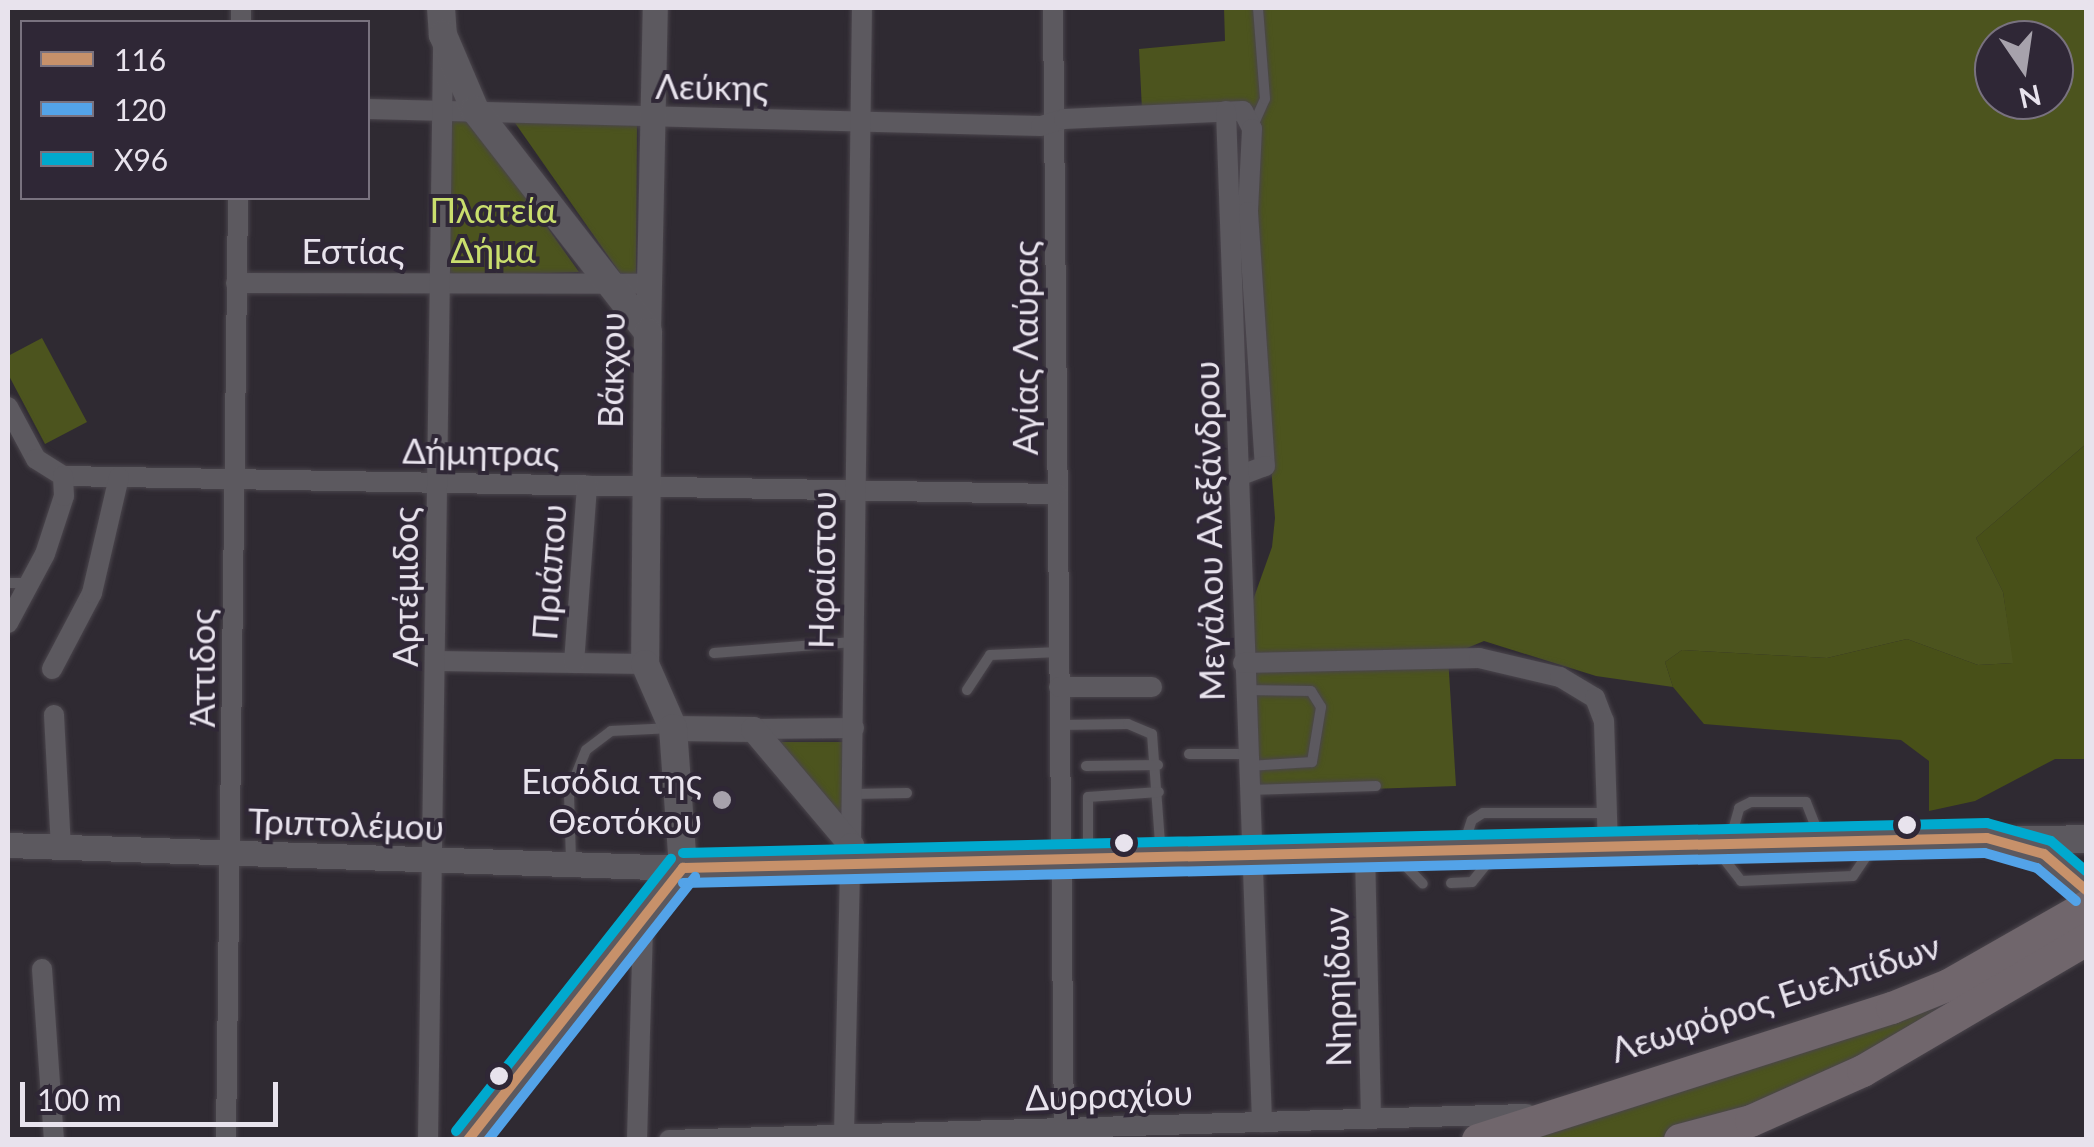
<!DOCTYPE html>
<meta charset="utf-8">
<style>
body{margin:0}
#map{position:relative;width:2094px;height:1147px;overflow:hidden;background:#2f2a32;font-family:Lato,sans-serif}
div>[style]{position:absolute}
.green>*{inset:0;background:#4c541e}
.forest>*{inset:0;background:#485018}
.roads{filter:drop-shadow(0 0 2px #4a454c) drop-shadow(0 0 2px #4a454c)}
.service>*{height:10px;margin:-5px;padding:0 5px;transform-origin:5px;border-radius:5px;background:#5c595f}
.minor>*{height:20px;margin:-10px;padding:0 10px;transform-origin:10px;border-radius:10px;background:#5c595f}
.tertiary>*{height:25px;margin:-12.5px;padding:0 12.5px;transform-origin:12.5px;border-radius:12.5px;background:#5c595f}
.secondary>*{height:28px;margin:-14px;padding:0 14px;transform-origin:14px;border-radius:14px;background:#5c595f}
.primary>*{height:32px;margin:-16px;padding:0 16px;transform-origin:16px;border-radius:16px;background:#70666c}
.bus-1>*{height:10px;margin:-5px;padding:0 5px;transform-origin:5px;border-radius:5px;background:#c7916a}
.bus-2>*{height:10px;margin:-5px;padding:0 5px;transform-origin:5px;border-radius:5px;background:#53a3e8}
.bus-3>*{height:10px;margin:-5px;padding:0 5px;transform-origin:5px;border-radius:5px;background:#00a9ce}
.dots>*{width:28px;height:28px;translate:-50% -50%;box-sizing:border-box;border:5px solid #2f2736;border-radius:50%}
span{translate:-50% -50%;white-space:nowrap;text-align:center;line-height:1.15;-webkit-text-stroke:8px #2f2736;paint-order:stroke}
.street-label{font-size:35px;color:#e8e3ed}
.park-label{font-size:35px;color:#c9de6d}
.poi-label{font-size:35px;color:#e8e3ed}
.right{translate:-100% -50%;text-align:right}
.frame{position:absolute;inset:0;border:10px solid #e8e3ed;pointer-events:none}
.legend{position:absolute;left:20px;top:20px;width:350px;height:180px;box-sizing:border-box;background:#2f2736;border:2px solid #79727f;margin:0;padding:12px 18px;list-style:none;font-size:30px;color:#e8e3ed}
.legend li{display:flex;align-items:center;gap:20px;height:50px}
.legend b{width:50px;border:2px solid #79727f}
.north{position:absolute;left:1974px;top:20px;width:100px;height:100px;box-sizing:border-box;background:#2f2736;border:2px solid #79727f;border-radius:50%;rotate:167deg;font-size:28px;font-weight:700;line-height:40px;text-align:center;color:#e8e3ed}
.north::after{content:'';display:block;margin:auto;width:35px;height:45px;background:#a7a2ac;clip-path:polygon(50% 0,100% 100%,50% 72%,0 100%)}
.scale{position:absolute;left:20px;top:1082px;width:258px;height:45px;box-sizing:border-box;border:5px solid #e8e3ed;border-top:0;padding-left:12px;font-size:30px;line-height:35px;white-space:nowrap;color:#e8e3ed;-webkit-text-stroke:8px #2f2736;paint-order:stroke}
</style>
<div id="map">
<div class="green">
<div style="clip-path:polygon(evenodd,1224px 8px,2086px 8px,2086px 444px,1976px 538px,2003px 592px,2014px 663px,1978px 665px,1907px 639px,1827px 658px,1682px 650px,1665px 662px,1673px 687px,1596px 676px,1484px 641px,1448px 656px,1456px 786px,1256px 793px,1248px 614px,1272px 547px,1275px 518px,1251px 203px,1257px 121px,1142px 110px,1139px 49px,1225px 41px,1224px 8px,1994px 40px,2054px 40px,2054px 100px,1994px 100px,1994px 40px)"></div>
<div style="clip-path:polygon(471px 120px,579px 272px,448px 276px,451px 121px)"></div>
<div style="clip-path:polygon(513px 120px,637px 123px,636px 275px,620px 273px)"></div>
<div style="clip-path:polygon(42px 338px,87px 422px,45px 444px,8px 374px,8px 356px)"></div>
<div style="clip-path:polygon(781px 742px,844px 742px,843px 811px,828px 810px)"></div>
<div style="clip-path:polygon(1966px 993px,1926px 1027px,1731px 1118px,1656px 1139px,1523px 1140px)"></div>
</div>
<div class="forest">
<div style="clip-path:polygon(2086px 444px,2086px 759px,2055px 759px,1975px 801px,1929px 811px,1929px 761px,1901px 740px,1704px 724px,1673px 687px,1665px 662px,1682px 650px,1827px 658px,1907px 639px,1978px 665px,2013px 663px,2003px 592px,1976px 538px)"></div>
</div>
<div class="roads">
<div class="service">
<div style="left:1252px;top:128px;width:32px;rotate:-66deg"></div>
<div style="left:1265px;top:99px;width:91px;rotate:-94.4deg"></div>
<div style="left:8px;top:583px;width:20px"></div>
<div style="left:714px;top:653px;width:139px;rotate:-4.5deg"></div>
<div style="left:967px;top:690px;width:42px;rotate:-56.7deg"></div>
<div style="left:990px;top:655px;width:69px;rotate:-2.5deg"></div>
<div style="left:1245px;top:690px;width:66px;rotate:0.9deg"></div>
<div style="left:1311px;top:691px;width:19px;rotate:58deg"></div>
<div style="left:1321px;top:707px;width:56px;rotate:99.3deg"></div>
<div style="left:1312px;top:762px;width:64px;rotate:176.4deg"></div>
<div style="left:1060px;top:725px;width:68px;rotate:-0.8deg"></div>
<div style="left:1128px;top:724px;width:26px;rotate:23deg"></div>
<div style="left:1152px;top:734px;width:122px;rotate:85.8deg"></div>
<div style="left:1189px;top:754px;width:57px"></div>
<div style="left:1086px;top:766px;width:72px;rotate:-0.8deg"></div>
<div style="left:1249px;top:790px;width:127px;rotate:-1.8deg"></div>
<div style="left:852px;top:794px;width:55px;rotate:-1deg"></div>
<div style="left:1729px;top:844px;width:37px;rotate:-74deg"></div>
<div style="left:1739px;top:808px;width:13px;rotate:-27deg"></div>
<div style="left:1751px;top:802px;width:55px"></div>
<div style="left:1806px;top:802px;width:41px;rotate:68.5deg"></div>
<div style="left:1463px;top:847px;width:28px;rotate:-72deg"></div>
<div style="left:1472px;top:820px;width:13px;rotate:-32deg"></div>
<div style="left:1483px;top:813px;width:122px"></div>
<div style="left:1717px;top:850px;width:39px;rotate:52deg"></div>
<div style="left:1741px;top:881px;width:112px;rotate:-2.6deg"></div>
<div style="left:1853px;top:876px;width:37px;rotate:-56deg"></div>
<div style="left:1397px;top:857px;width:37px;rotate:46deg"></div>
<div style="left:1088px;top:859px;width:62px;rotate:-90deg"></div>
<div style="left:1088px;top:797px;width:71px;rotate:-4deg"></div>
<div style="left:571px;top:861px;width:69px;rotate:-91.7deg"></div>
<div style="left:569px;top:792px;width:45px;rotate:-68deg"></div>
<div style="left:586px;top:750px;width:31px;rotate:-37deg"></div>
<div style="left:611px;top:731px;width:61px;rotate:-2.8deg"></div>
<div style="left:1451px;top:883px;width:21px;rotate:-3deg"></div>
<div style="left:1472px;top:882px;width:33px;rotate:-51deg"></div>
</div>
<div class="minor">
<div style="left:1053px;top:8px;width:1120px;rotate:89.44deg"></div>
<div style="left:241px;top:22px;width:14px;rotate:-90deg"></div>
<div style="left:368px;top:109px;width:673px;rotate:1.45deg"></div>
<div style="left:1041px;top:126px;width:24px;rotate:-17deg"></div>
<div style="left:1064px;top:119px;width:179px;rotate:-2.6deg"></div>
<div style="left:1243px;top:111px;width:20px;rotate:63deg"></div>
<div style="left:1252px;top:129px;width:83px;rotate:92.8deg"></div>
<div style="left:1248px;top:212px;width:255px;rotate:86.2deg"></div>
<div style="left:1265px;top:466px;width:25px;rotate:159deg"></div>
<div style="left:1226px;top:111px;width:1012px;rotate:87.96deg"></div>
<div style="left:236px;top:283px;width:413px;rotate:0.1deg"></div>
<div style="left:8px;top:407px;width:59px;rotate:61.7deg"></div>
<div style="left:36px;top:459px;width:32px;rotate:32deg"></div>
<div style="left:63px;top:476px;width:995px;rotate:1.04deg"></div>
<div style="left:8px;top:623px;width:78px;rotate:-61.8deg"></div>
<div style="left:45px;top:554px;width:61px;rotate:-71.9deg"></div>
<div style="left:64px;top:496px;width:20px;rotate:-93deg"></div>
<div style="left:436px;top:661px;width:209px;rotate:0.8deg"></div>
<div style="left:574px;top:663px;width:178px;rotate:-85.8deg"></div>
<div style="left:1243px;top:663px;width:236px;rotate:-1.2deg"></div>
<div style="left:1479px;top:658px;width:83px;rotate:13.2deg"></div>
<div style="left:1560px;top:677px;width:41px;rotate:31deg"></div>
<div style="left:1595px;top:698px;width:25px;rotate:69deg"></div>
<div style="left:1604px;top:721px;width:126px;rotate:88.2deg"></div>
<div style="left:52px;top:669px;width:86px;rotate:-62.2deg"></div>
<div style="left:92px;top:593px;width:119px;rotate:-76.9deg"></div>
<div style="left:1059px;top:687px;width:93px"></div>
<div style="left:54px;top:715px;width:134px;rotate:87deg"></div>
<div style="left:753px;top:729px;width:101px;rotate:-0.6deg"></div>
<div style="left:851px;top:845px;width:837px;rotate:-89.25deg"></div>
<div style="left:1365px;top:853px;width:266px;rotate:88.7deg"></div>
<div style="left:42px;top:969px;width:171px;rotate:86deg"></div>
<div style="left:844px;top:1134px;width:270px;rotate:-88.7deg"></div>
<div style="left:226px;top:1140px;width:942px;rotate:-89.27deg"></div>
<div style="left:428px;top:1140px;width:1093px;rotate:-89.21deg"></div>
<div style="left:637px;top:1140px;width:221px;rotate:-88.4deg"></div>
<div style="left:669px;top:1140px;width:858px;rotate:-1.74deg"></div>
</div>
<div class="tertiary">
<div style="left:648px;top:332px;width:324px;rotate:-88.8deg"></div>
<div style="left:673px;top:728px;width:80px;rotate:0.7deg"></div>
<div style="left:753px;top:729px;width:152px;rotate:49.8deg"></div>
<div style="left:851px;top:845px;width:19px;rotate:93deg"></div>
<div style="left:8px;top:845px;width:675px;rotate:1.95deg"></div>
</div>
<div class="secondary">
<div style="left:441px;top:8px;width:27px;rotate:86deg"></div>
<div style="left:443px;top:35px;width:82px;rotate:66.9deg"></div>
<div style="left:475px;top:110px;width:281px;rotate:52.1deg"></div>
<div style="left:648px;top:332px;width:332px;rotate:90.5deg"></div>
<div style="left:645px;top:664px;width:70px;rotate:66.4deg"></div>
<div style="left:673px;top:728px;width:140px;rotate:85.9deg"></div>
<div style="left:2018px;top:845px;width:42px;rotate:22.3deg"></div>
<div style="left:2057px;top:861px;width:41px;rotate:45deg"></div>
<div style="left:683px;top:868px;width:1403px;rotate:-1.18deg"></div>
<div style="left:468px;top:1140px;width:347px;rotate:-51.7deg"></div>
</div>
<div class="primary">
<div style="left:1478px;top:1140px;width:435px;rotate:-17.7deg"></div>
<div style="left:1892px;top:1008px;width:61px;rotate:-22deg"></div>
<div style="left:1949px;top:985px;width:158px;rotate:-29.7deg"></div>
<div style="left:1680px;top:1140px;width:73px;rotate:-15deg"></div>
<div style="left:1751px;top:1121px;width:123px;rotate:-24.1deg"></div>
<div style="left:1863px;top:1071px;width:259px;rotate:-30.4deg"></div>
</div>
</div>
<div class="bus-1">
<div style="left:683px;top:868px;width:1304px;rotate:-1.32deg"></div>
<div style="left:1987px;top:838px;width:59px;rotate:15.7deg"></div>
<div style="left:2044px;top:854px;width:55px;rotate:40.6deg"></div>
<div style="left:468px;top:1140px;width:347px;rotate:-51.7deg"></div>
</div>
<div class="bus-2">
<div style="left:683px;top:883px;width:1302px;rotate:-1.32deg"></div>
<div style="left:1985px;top:853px;width:54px;rotate:16.1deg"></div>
<div style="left:2037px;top:868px;width:51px;rotate:40.2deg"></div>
<div style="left:488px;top:1140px;width:335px;rotate:-51.8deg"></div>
</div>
<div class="bus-3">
<div style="left:683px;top:853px;width:1304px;rotate:-1.32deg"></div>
<div style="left:1987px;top:823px;width:66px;rotate:15.7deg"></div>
<div style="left:2051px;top:841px;width:46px;rotate:40.6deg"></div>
<div style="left:456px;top:1131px;width:347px;rotate:-51.7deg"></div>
</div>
<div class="dots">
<div style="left:722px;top:800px;background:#a7a2ac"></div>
<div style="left:1907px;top:825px;background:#e8e3ed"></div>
<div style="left:1124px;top:843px;background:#e8e3ed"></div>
<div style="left:499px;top:1076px;background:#e8e3ed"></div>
</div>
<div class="street-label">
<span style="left:712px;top:86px;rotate:1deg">Λεύκης</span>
<span style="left:353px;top:250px">Εστίας</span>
<span style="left:1024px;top:348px;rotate:-90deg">Αγίας Λαύρας</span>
<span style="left:610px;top:370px;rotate:-89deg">Βάκχου</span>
<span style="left:481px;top:451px;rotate:1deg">Δήμητρας</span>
<span style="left:1208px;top:531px;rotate:-91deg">Μεγάλου Αλεξάνδρου</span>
<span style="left:821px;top:570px;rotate:-89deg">Ηφαίστου</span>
<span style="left:548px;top:572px;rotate:-86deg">Πριάπου</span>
<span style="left:404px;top:587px;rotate:-90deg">Αρτέμιδος</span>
<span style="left:201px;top:668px;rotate:-90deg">Άττιδος</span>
<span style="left:346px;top:823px;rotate:2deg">Τριπτολέμου</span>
<span style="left:1336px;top:987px;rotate:-91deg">Νηρηίδων</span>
<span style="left:1775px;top:997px;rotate:-18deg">Λεωφόρος Ευελπίδων</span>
<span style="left:1109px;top:1094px;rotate:-2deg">Δυρραχίου</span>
</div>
<div class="park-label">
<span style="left:493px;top:229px">Πλατεία<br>Δήμα</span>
</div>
<div class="poi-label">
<span class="right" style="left:702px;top:800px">Εισόδια της<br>Θεοτόκου</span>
</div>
<div class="frame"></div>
<ul class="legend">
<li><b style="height:12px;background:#c7916a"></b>116</li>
<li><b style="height:12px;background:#53a3e8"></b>120</li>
<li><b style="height:12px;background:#00a9ce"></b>Χ96</li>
</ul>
<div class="north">N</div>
<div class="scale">100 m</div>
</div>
